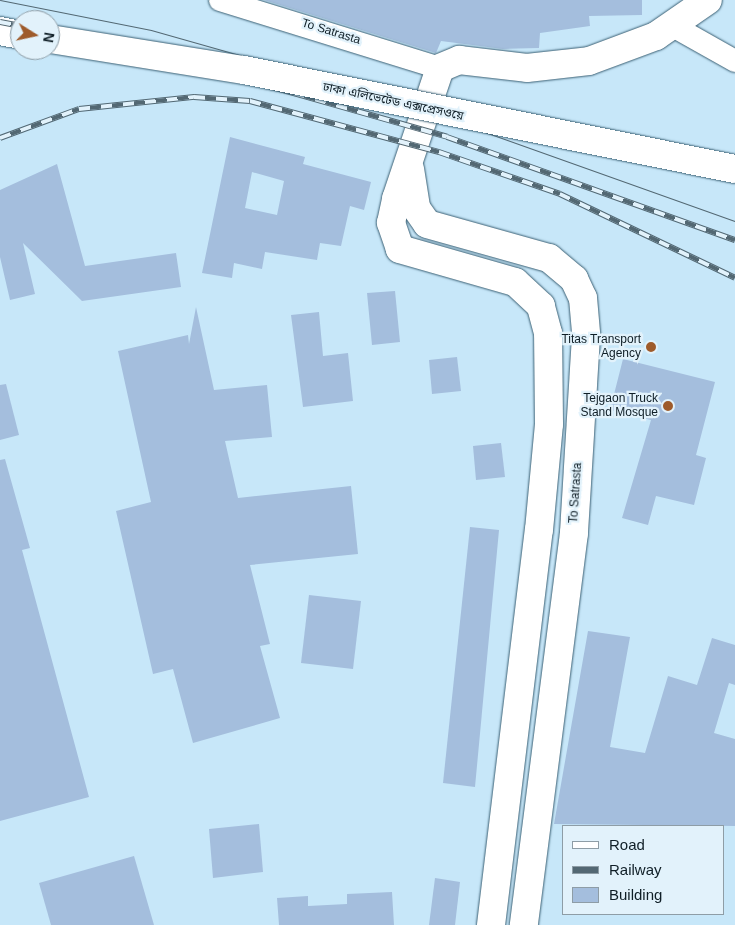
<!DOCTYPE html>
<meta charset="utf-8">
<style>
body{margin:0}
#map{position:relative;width:735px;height:925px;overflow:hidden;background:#c7e7f9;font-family:Helvetica,"Noto Sans Bengali",sans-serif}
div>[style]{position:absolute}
.building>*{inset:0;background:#a4bedd}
.roads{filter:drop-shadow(0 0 1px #3b6074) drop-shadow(0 0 1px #3b6074)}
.minor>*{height:22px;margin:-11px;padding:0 11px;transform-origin:11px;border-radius:11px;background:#fff}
.tertiary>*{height:28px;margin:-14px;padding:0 14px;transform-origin:14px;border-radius:14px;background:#fff}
.motorway>*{height:28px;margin:-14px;padding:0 14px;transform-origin:14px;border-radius:14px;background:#fff}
.tram>*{height:1px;margin:-0.5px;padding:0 0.5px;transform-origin:0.5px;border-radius:0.5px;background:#536873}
.rail>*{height:5.5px;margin-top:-2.75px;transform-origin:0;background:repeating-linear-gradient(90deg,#e2f2fb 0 11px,#536873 0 22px);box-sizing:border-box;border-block:1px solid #536873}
.bridges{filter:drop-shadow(0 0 1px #3b6074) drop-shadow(0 0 1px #3b6074)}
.motorway-bridge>*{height:28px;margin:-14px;padding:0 14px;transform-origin:14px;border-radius:14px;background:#fff}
.dots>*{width:14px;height:14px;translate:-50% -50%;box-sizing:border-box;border:2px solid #e2f2fb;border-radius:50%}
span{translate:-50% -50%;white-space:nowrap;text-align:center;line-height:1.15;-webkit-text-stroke:4.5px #e2f2fb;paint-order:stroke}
.street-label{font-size:12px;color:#0f1e26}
.poi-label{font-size:12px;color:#0f1e26}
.right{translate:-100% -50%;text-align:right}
.legend{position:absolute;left:562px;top:825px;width:162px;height:90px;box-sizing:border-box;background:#e2f2fb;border:1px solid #8e9da6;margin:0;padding:6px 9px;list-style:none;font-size:15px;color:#0f1e26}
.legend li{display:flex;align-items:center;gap:10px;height:25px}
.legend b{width:25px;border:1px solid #8e9da6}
.north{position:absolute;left:10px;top:10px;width:50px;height:50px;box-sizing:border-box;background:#e2f2fb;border:1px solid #8e9da6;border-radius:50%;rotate:100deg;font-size:14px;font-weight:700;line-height:20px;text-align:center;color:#0f1e26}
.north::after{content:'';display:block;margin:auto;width:18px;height:22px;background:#9e5b2b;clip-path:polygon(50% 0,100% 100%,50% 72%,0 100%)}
</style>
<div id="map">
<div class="building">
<div style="clip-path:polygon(264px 0,642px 0,642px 15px,589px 16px,590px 26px,540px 33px,539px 48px,503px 49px,441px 41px,436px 53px)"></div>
<div style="clip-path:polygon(evenodd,230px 137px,305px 157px,303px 164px,371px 182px,364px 210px,350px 206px,341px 246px,320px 243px,317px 260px,265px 252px,262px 269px,234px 263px,232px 278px,202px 273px,230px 137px,252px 172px,284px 181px,277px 215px,245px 208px,252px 172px)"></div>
<div style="clip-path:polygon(57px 164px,85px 266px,176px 253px,181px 287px,82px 301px,23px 243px,35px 294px,10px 300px,0 257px,0 190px)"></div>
<div style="clip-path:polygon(395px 291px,400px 342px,372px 345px,367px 293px)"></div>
<div style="clip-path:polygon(196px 307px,214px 390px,267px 385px,272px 437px,225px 441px,238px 498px,351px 486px,358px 554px,250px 565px,270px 644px,260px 646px,280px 718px,193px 743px,173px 669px,153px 674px,116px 511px,151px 502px,118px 351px,188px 335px,189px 344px)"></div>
<div style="clip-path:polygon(319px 312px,323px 356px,348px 353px,353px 401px,303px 407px,291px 315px)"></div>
<div style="clip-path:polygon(457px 357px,461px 391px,432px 394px,429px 360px)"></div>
<div style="clip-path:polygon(623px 359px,715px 382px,696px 455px,706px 458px,694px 505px,656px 496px,648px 525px,622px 518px,651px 420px,610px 410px)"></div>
<div style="clip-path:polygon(6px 384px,19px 435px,0 440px,0 385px)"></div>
<div style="clip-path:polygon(501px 443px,505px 477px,476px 480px,473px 446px)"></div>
<div style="clip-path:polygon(5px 459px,30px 548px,22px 550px,89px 797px,0 821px,0 460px)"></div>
<div style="clip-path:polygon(470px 527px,499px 530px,475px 787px,443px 783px)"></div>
<div style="clip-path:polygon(309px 595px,361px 601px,353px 669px,301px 663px)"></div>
<div style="clip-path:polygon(588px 631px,630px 637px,610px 747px,645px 753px,668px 676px,697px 685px,712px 638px,735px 645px,735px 685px,729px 683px,714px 733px,735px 739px,735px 826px,554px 824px)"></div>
<div style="clip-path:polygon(259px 824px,263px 872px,213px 878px,209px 829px)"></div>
<div style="clip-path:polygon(134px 856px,154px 925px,51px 925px,39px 883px)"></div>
<div style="clip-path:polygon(435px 878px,460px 882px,455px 925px,429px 925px)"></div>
<div style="clip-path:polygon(392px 892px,394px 925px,279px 925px,277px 898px,308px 896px,308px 906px,347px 904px,347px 894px)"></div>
</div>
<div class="roads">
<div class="minor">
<div style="left:220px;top:0;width:230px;rotate:17.2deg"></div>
<div style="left:673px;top:26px;width:71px;rotate:29.4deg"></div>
</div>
<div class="tertiary">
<div style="left:410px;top:169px;width:39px;rotate:81deg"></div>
<div style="left:416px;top:208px;width:19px;rotate:55deg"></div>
<div style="left:427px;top:224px;width:127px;rotate:15.6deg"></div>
<div style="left:549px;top:258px;width:33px;rotate:40deg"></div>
<div style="left:574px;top:279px;width:21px;rotate:65deg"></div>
<div style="left:583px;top:298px;width:38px;rotate:85deg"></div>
<div style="left:586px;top:336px;width:197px;rotate:93.5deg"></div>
<div style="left:574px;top:533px;width:395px;rotate:97.3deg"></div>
<div style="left:491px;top:925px;width:398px;rotate:-83.1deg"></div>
<div style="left:539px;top:530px;width:106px;rotate:-84.6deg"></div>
<div style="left:549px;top:424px;width:91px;rotate:-90.6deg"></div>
<div style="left:548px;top:333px;width:28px;rotate:-105deg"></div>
<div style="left:541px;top:306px;width:35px;rotate:-137deg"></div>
<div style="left:515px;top:282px;width:120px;rotate:-164deg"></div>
<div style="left:400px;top:249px;width:28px;rotate:-109deg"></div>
<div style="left:391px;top:223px;width:25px;rotate:-78deg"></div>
<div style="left:396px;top:199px;width:138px;rotate:-71.4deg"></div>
<div style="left:440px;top:68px;width:21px;rotate:-23deg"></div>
<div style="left:459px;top:60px;width:68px;rotate:6.7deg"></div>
<div style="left:527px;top:68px;width:62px;rotate:-6.4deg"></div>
<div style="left:589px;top:61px;width:72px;rotate:-20.5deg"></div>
<div style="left:656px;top:36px;width:63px;rotate:-34.7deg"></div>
</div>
<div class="motorway">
<div style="left:0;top:31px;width:20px;rotate:11deg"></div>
</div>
</div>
<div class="tram">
<div style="left:0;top:0;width:154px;rotate:11.2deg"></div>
<div style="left:151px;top:30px;width:132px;rotate:15.8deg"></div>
<div style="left:278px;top:66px;width:181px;rotate:17.3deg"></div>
<div style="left:451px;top:120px;width:301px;rotate:19.6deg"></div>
</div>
<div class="rail">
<div style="left:0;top:22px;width:20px;rotate:11deg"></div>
<div style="left:50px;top:32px;width:98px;rotate:11.2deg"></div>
<div style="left:146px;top:51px;width:313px;rotate:15.9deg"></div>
<div style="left:447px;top:137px;width:306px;rotate:19.7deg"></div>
<div style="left:0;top:138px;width:84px;rotate:-20.2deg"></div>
<div style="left:79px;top:109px;width:116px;rotate:-6deg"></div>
<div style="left:194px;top:97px;width:56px;rotate:4.1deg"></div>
<div style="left:250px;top:101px;width:196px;rotate:15.1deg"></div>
<div style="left:439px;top:152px;width:128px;rotate:19.1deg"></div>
<div style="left:560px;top:194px;width:194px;rotate:25.6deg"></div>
</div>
<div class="bridges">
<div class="motorway-bridge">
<div style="left:50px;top:39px;width:196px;rotate:9.1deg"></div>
<div style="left:244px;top:70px;width:501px;rotate:11.4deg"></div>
</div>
</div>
<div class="dots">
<div style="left:651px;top:347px;background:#9e5b2b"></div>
<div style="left:668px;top:406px;background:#9e5b2b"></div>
</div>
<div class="street-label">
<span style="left:331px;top:32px;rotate:17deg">To Satrasta</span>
<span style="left:393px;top:102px;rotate:12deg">ঢাকা এলিভেটেড এক্সপ্রেসওয়ে</span>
<span style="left:576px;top:493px;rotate:-86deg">To Satrasta</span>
</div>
<div class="poi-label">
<span class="right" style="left:641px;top:347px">Titas Transport<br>Agency</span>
<span class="right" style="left:658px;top:406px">Tejgaon Truck<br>Stand Mosque</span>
</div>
<ul class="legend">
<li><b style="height:6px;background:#fff"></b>Road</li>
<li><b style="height:6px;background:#536873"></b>Railway</li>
<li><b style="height:14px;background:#a4bedd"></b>Building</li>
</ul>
<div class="north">N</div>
</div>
